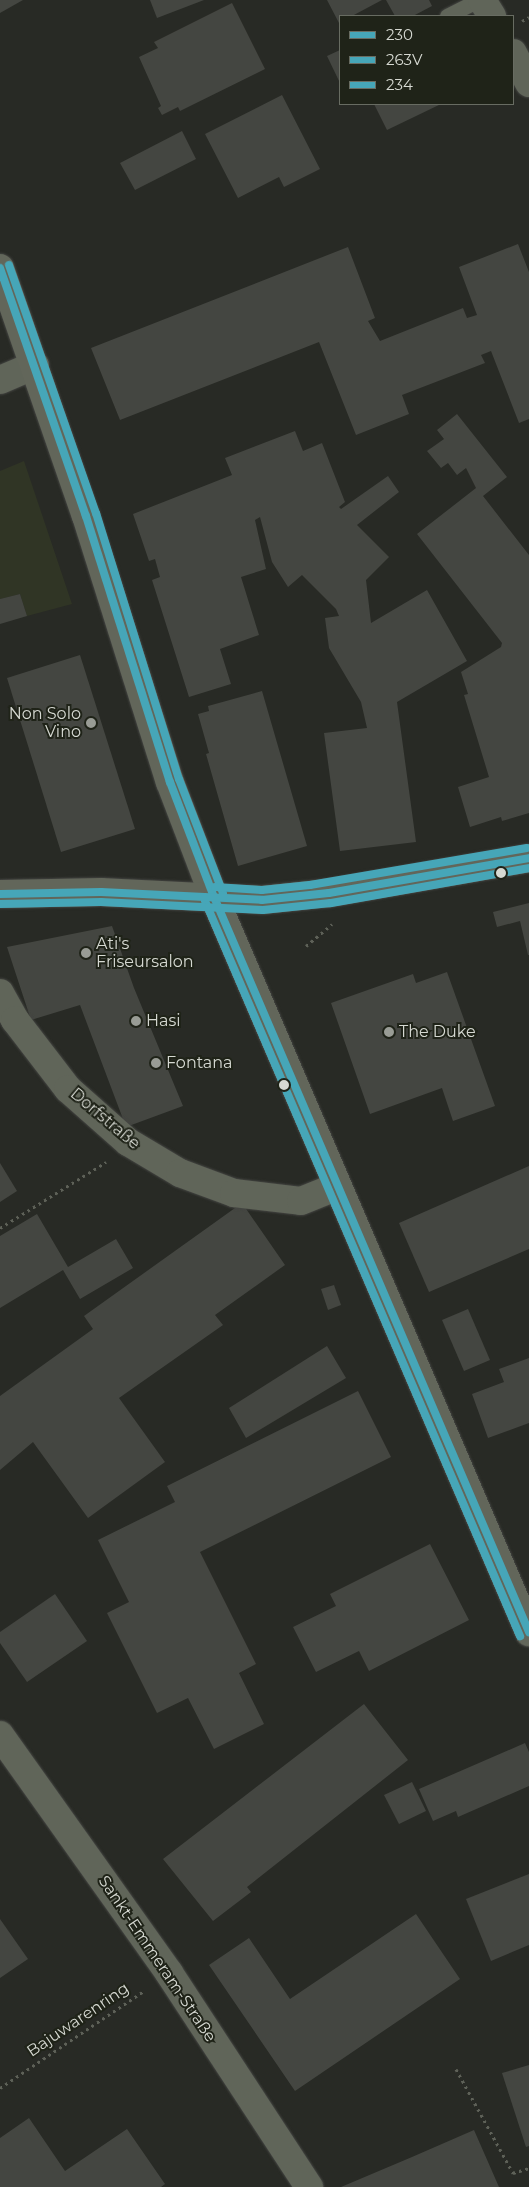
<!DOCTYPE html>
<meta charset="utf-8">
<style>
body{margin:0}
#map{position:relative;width:529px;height:2187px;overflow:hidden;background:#282a25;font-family:Montserrat,sans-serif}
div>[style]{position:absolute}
.built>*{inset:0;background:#303525}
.building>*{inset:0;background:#444641}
.path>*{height:3px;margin-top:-1.5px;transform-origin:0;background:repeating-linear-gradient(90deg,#5e6158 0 2.5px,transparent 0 6.5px)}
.roads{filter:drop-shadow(0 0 1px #444542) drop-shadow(0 0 1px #444542)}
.lane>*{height:15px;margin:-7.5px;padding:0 7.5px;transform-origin:7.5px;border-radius:7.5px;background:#606559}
.street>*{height:28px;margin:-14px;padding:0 14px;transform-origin:14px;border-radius:14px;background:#606559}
.secondary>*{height:28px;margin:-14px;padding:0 14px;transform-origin:14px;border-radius:14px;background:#62665a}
.bus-1>*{height:8px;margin:-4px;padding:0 4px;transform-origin:4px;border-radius:4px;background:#46a6b8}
.bus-2>*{height:8px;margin:-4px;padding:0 4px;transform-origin:4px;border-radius:4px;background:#46a6b8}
.bus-3>*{height:8px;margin:-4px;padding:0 4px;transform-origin:4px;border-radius:4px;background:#46a6b8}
.bus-4>*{height:8px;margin:-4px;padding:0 4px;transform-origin:4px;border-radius:4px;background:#46a6b8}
.dots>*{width:14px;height:14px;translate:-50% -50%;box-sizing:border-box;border:2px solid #1f2318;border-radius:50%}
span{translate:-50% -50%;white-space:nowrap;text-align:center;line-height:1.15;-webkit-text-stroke:4px #1f2318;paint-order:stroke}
.poi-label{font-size:16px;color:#d6d9d2}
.right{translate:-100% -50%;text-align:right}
.left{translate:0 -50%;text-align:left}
.street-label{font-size:16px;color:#d6d9d2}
.legend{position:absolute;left:339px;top:15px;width:175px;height:90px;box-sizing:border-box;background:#1f2318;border:1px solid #686c62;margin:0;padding:6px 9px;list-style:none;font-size:15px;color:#d6d9d2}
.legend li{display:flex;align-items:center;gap:10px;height:25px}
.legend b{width:25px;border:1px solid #686c62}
</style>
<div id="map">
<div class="built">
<div style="clip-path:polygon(24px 461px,72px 604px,27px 616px,20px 594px,0 599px,0 471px)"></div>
</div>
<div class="building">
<div style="clip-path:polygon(0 0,23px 0,0 13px)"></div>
<div style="clip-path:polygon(150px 0,204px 0,157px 18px)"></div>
<div style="clip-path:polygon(327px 0,382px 0,352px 16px,340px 16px,339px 23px)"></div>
<div style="clip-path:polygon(386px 0,429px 0,432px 6px,413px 16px,395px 16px)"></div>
<div style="clip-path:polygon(232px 3px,265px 69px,180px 111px,178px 107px,162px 115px,158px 108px,161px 106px,139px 57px,158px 48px,154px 42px)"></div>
<div style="clip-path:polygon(340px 50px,340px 83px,327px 56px)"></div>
<div style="clip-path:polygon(282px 95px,320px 169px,284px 187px,279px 177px,238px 198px,205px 134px)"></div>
<div style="clip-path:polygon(374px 104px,441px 104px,387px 130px)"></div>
<div style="clip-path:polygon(182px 131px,196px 159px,135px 190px,120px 163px)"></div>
<div style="clip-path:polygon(518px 244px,529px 272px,529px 419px,519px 423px,491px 351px,481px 355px,485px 363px,402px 395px,409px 414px,356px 435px,319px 342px,120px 420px,91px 348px,348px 247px,375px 318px,368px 321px,380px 341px,463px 308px,467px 318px,477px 315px,459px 267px)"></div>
<div style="clip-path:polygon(457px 414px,507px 477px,483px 496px,529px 555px,529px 813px,502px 821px,501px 817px,470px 827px,458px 787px,489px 777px,464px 695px,468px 694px,461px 672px,501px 647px,502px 643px,417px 534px,476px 488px,466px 468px,457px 475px,448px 463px,441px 468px,427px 451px,444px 439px,437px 430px)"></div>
<div style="clip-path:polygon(295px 431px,303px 451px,322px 443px,345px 502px,339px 507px,341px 509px,388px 476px,399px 492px,357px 525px,389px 557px,366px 580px,371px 623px,427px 590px,467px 661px,397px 702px,416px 842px,340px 851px,324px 733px,367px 728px,361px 702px,329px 648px,325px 618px,339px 616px,336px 609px,302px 575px,288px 587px,272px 562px,260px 517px,255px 520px,266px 569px,241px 577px,259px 635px,220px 649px,231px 684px,189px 697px,152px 580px,160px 577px,155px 559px,149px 561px,133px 514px,232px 475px,225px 458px)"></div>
<div style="clip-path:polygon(20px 594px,27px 616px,0 624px,0 599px)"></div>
<div style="clip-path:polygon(80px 655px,135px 829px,61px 852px,7px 678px)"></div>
<div style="clip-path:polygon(262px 691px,307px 846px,238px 866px,206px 754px,209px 753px,198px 714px,209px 711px,208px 706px)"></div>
<div style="clip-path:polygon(529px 903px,529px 955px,528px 955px,520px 921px,497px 927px,493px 912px)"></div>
<div style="clip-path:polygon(112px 926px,134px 988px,183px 1106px,126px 1127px,80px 1005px,31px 1020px,7px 947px)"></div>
<div style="clip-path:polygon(447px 972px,495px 1106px,453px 1121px,442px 1088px,370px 1114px,331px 1003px,413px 974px,416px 983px)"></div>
<div style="clip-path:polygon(0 1163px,17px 1191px,0 1202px)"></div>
<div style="clip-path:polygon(529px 1166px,529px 1249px,429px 1292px,399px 1223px)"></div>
<div style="clip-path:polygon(242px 1203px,285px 1265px,215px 1315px,223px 1325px,119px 1398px,165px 1462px,88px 1518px,33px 1442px,0 1470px,0 1396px,93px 1329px,84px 1316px)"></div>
<div style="clip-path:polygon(37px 1214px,68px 1267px,116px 1239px,133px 1268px,80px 1299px,63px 1270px,0 1308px,0 1236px)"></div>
<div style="clip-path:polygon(334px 1285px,341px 1305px,328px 1310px,321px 1289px)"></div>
<div style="clip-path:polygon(468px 1309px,490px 1360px,464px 1371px,442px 1320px)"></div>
<div style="clip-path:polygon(327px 1346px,346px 1378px,246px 1438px,229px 1408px)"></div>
<div style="clip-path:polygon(529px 1358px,529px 1423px,488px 1438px,472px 1394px,504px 1382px,499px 1369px)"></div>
<div style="clip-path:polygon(358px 1391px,391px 1457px,200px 1552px,256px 1664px,239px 1673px,264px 1724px,214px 1749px,188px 1698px,157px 1713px,107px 1613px,129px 1602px,98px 1540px,175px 1502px,167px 1486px)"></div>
<div style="clip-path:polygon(430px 1544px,469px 1620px,369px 1671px,359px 1651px,316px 1672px,293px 1627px,336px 1606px,330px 1594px)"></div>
<div style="clip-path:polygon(55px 1594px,87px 1641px,27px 1682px,0 1643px,0 1632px)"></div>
<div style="clip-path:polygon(364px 1704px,408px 1760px,247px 1887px,251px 1892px,213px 1921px,163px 1859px)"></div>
<div style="clip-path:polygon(525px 1743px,529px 1752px,529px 1786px,458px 1817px,456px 1811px,433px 1821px,419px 1789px)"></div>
<div style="clip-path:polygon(412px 1782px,426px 1811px,399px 1824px,384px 1795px)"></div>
<div style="clip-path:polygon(529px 1874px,529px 1945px,491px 1961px,466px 1899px)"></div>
<div style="clip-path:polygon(416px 1914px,460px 1979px,295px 2091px,209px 1965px,249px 1938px,290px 1999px)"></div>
<div style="clip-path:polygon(0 1919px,28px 1959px,0 1978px)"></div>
<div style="clip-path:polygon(529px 2065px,529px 2146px,526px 2147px,502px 2073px)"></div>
<div style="clip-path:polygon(29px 2118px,65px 2171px,127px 2129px,165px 2184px,161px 2187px,0 2187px,0 2138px)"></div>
<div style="clip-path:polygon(474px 2130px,499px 2187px,341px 2187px,412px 2157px)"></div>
</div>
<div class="path">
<div style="left:522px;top:21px;width:8px;rotate:-30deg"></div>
<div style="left:306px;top:946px;width:34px;rotate:-40deg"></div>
<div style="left:0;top:1228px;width:125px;rotate:-31.9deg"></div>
<div style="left:456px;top:2069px;width:119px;rotate:61.3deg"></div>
<div style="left:513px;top:2173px;width:17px;rotate:-17deg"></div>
<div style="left:0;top:2088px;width:174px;rotate:-34deg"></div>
</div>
<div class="roads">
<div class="lane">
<div style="left:447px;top:16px;width:36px;rotate:-27deg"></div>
</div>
<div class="street">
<div style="left:482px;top:0;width:19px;rotate:58deg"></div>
<div style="left:513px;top:53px;width:34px;rotate:62deg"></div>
<div style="left:0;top:380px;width:38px;rotate:-23deg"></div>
<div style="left:0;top:993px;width:31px;rotate:61deg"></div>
<div style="left:15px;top:1020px;width:87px;rotate:52.5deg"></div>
<div style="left:68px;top:1089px;width:80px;rotate:41.5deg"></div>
<div style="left:128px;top:1142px;width:61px;rotate:30.8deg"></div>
<div style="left:180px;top:1173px;width:58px;rotate:20.3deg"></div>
<div style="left:234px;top:1193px;width:67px;rotate:6.8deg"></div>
<div style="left:301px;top:1201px;width:38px;rotate:-22deg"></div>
<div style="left:0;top:1735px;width:292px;rotate:54.6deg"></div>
<div style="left:169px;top:1973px;width:256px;rotate:56.8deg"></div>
</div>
<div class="secondary">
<div style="left:0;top:268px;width:262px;rotate:70.9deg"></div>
<div style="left:86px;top:516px;width:279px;rotate:72.5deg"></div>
<div style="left:170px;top:782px;width:123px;rotate:69.1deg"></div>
<div style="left:214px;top:897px;width:800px;rotate:66.8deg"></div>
<div style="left:0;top:894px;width:101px;rotate:-1.1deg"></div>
<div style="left:101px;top:892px;width:161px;rotate:2.8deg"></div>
<div style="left:262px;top:900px;width:67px;rotate:-6deg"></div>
<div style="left:329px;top:893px;width:203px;rotate:-9.9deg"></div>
</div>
</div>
<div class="bus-1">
<div style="left:0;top:268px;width:262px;rotate:70.9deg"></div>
<div style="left:86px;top:516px;width:279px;rotate:72.5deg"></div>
<div style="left:170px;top:782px;width:123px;rotate:69.1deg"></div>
<div style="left:214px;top:897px;width:800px;rotate:66.8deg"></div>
</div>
<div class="bus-2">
<div style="left:205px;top:901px;width:800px;rotate:66.8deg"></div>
<div style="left:0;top:904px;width:101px;rotate:-1.1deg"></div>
<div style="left:101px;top:902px;width:162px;rotate:2.8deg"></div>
<div style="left:263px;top:910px;width:68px;rotate:-5.9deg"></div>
<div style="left:331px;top:903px;width:201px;rotate:-10deg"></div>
</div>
<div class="bus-3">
<div style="left:9px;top:265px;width:263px;rotate:70.7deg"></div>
<div style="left:96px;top:513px;width:279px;rotate:72.7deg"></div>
<div style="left:179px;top:779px;width:122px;rotate:68.9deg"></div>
<div style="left:215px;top:887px;width:47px;rotate:3.7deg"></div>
<div style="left:262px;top:890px;width:48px;rotate:-5.9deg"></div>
<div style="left:310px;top:885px;width:220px;rotate:-9.7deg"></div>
</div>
<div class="bus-4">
<div style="left:0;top:894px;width:101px;rotate:-1.1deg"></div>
<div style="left:101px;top:892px;width:161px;rotate:2.8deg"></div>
<div style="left:262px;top:900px;width:67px;rotate:-6deg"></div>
<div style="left:329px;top:893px;width:203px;rotate:-9.9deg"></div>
</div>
<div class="dots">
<div style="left:91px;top:723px;background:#999c95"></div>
<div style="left:501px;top:873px;background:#d6d9d2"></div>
<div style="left:86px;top:953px;background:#999c95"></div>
<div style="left:136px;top:1021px;background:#999c95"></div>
<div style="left:389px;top:1032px;background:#999c95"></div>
<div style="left:156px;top:1063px;background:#999c95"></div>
<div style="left:284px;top:1085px;background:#d6d9d2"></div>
</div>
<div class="poi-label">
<span class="right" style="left:81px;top:723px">Non Solo<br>Vino</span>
<span class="left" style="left:96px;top:953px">Ati's<br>Friseursalon</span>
<span class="left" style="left:146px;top:1021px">Hasi</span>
<span class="left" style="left:399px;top:1032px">The Duke</span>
<span class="left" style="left:166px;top:1063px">Fontana</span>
</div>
<div class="street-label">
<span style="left:105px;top:1119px;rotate:40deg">Dorfstraße</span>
<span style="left:157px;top:1959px;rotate:56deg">Sankt-Emmeram-Straße</span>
<span style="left:78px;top:2020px;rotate:-34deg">Bajuwarenring</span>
</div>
<ul class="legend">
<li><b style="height:6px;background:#46a6b8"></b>230</li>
<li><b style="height:6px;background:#46a6b8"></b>263V</li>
<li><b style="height:6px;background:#46a6b8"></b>234</li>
</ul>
</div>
